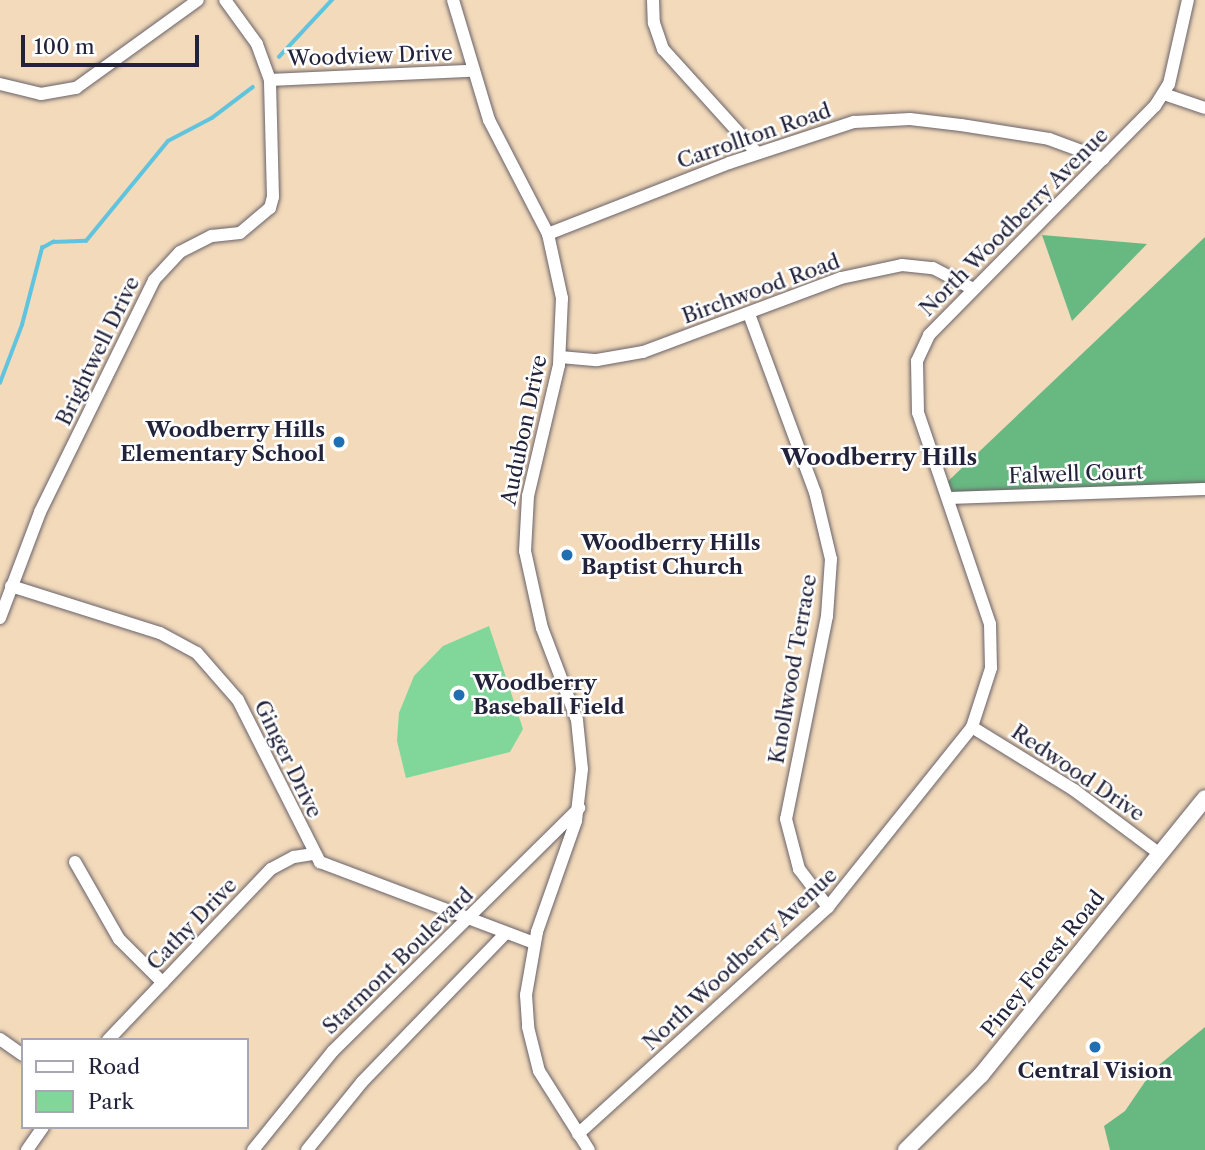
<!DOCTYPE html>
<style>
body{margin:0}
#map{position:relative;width:1205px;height:1150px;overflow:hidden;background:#f2dabb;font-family:"Libre Caslon Text",serif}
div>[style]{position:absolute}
.green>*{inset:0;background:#81d79a}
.forest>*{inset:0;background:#68b882}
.stream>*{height:3.5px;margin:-1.75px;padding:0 1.75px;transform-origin:1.75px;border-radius:1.75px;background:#60c4de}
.roads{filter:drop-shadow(0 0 2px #6b6268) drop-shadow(0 0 2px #6b6268)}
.minor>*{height:12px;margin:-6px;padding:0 6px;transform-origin:6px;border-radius:6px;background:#fff}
.major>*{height:16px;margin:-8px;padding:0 8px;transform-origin:8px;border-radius:8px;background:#fff}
.dots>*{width:19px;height:19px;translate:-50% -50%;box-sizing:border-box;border:4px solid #fff;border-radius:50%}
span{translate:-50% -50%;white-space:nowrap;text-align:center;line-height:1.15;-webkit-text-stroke:5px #fff;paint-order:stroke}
.street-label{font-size:21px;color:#22223b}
.poi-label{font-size:21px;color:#22223b;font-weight:700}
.right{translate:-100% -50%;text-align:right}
.left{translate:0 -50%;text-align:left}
.neighbourhood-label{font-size:23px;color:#22223b;font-weight:700}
.legend{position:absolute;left:21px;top:1038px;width:228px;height:91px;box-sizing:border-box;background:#fff;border:2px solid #a7a7b1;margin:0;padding:9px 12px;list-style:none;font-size:21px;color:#22223b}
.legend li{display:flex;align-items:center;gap:14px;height:35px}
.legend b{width:35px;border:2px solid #a7a7b1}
.scale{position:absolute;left:21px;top:35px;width:178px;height:32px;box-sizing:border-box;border:4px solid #22223b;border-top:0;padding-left:9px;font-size:21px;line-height:24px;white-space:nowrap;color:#22223b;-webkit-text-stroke:5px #fff;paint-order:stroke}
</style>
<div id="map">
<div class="green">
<div style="clip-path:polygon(489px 626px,523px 729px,510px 752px,406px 778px,397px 741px,399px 713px,414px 676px,443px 646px)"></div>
</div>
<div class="forest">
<div style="clip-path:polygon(1042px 235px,1147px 244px,1072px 321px)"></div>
<div style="clip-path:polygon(1205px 237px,1205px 488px,948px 498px,944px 485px)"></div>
<div style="clip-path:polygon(1205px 1027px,1205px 1150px,1110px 1150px,1104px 1126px,1125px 1111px,1153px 1070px)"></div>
</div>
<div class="stream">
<div style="left:279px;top:57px;width:78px;rotate:-47.1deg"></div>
<div style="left:0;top:383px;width:62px;rotate:-69.2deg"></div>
<div style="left:22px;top:325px;width:80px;rotate:-75.4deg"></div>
<div style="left:42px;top:248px;width:13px;rotate:-29deg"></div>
<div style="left:53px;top:242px;width:33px;rotate:-2deg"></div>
<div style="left:86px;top:241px;width:129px;rotate:-50.6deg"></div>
<div style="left:168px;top:141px;width:50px;rotate:-27.6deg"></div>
<div style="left:212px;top:118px;width:51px;rotate:-37.1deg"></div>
</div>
<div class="roads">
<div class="minor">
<div style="left:453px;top:0;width:125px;rotate:73.3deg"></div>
<div style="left:489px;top:120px;width:128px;rotate:62.6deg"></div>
<div style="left:548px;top:234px;width:66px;rotate:77.7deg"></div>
<div style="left:562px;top:298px;width:67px;rotate:92.6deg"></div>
<div style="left:559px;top:365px;width:135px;rotate:103.3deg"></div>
<div style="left:528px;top:496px;width:55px;rotate:93.1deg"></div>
<div style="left:525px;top:551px;width:79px;rotate:77.6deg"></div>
<div style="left:542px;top:628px;width:98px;rotate:69.2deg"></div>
<div style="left:577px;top:720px;width:49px;rotate:84.2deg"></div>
<div style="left:582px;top:769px;width:52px;rotate:96.6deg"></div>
<div style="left:576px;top:821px;width:118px;rotate:109.4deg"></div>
<div style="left:537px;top:932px;width:64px;rotate:99.9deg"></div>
<div style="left:526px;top:995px;width:32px;rotate:86deg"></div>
<div style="left:528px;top:1027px;width:45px;rotate:76deg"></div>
<div style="left:539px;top:1071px;width:93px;rotate:57.7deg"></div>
<div style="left:653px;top:0;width:23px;rotate:88deg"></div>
<div style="left:654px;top:23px;width:28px;rotate:71deg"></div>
<div style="left:663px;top:49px;width:140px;rotate:47.9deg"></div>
<div style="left:270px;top:80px;width:201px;rotate:-2.6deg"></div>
<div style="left:0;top:84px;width:42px;rotate:13.7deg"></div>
<div style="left:41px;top:94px;width:36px;rotate:-10deg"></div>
<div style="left:76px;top:88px;width:150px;rotate:-35.8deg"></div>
<div style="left:1164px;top:94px;width:43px;rotate:18.9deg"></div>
<div style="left:548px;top:234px;width:194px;rotate:-21.4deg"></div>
<div style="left:729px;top:163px;width:132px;rotate:-18.2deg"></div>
<div style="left:854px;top:122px;width:56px;rotate:-3.1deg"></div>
<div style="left:910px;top:119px;width:51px;rotate:6.7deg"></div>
<div style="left:961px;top:125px;width:89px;rotate:9deg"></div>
<div style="left:1049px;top:139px;width:58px;rotate:20.3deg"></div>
<div style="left:749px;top:314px;width:190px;rotate:69.7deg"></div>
<div style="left:815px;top:492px;width:69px;rotate:76.6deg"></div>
<div style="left:831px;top:559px;width:57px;rotate:94deg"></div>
<div style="left:827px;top:616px;width:207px;rotate:101.4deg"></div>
<div style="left:786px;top:819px;width:52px;rotate:75.4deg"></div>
<div style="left:799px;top:869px;width:48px;rotate:52.7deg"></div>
<div style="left:560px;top:357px;width:37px;rotate:5deg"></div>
<div style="left:597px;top:360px;width:47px;rotate:-9.9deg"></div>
<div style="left:643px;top:352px;width:211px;rotate:-20.5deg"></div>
<div style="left:841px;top:278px;width:62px;rotate:-12deg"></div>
<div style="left:902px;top:265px;width:31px;rotate:6deg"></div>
<div style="left:933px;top:268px;width:45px;rotate:27.7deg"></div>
<div style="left:948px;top:498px;width:257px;rotate:-2deg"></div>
<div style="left:11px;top:586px;width:156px;rotate:17.5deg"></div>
<div style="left:160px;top:633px;width:42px;rotate:28.4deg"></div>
<div style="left:197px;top:653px;width:62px;rotate:48.9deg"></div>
<div style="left:238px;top:700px;width:182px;rotate:63.2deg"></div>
<div style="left:320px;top:862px;width:229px;rotate:20.7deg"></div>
<div style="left:0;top:618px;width:113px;rotate:-69.3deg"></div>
<div style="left:40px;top:512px;width:258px;rotate:-63.8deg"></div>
<div style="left:154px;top:280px;width:38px;rotate:-47deg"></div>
<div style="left:180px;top:252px;width:36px;rotate:-27deg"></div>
<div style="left:212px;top:236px;width:28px;rotate:-6deg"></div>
<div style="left:240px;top:233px;width:39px;rotate:-40deg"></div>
<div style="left:270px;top:208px;width:11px;rotate:-75deg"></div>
<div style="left:273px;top:197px;width:117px;rotate:-91.5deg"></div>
<div style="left:270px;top:80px;width:38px;rotate:-110deg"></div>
<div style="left:257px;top:44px;width:54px;rotate:-126deg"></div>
<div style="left:972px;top:727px;width:120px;rotate:31.7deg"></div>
<div style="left:1074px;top:790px;width:107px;rotate:36.7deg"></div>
<div style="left:75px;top:862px;width:89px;rotate:60.3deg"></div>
<div style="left:119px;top:939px;width:62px;rotate:45deg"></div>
<div style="left:0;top:1039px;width:28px;rotate:35deg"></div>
<div style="left:108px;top:1040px;width:236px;rotate:-46.4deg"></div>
<div style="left:271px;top:869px;width:26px;rotate:-28deg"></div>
<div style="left:294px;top:857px;width:20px;rotate:-9deg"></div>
<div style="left:578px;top:1134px;width:338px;rotate:-42.2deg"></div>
<div style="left:828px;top:907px;width:231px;rotate:-51.3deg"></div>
<div style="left:972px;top:727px;width:62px;rotate:-72.1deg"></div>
<div style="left:991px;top:668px;width:44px;rotate:-91.3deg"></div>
<div style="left:990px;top:624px;width:223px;rotate:-108.8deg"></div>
<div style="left:918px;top:413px;width:52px;rotate:-91.1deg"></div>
<div style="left:917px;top:361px;width:29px;rotate:-65deg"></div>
<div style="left:929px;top:335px;width:322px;rotate:-45.4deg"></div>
<div style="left:1155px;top:106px;width:26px;rotate:-58deg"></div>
<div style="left:1169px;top:84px;width:86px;rotate:-77.3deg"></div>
<div style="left:27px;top:1150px;width:28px;rotate:-55deg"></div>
<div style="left:253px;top:1150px;width:127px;rotate:-51.1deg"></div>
<div style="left:333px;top:1051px;width:346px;rotate:-44.6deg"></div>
<div style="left:307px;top:1150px;width:87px;rotate:-51deg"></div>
<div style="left:362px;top:1082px;width:207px;rotate:-46deg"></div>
</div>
<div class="major">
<div style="left:906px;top:1150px;width:106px;rotate:-45deg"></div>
<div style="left:981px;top:1075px;width:356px;rotate:-51deg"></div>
</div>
</div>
<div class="dots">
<div style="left:339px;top:442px;background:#1f6fb2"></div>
<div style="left:567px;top:555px;background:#1f6fb2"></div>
<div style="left:459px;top:695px;background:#1f6fb2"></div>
<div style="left:1095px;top:1047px;background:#1f6fb2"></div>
</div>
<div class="street-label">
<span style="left:370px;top:56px;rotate:-2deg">Woodview Drive</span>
<span style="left:754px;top:136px;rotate:-19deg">Carrollton Road</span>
<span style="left:1014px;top:222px;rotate:-45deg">North Woodberry Avenue</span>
<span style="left:761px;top:289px;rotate:-20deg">Birchwood Road</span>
<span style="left:98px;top:351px;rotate:-64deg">Brightwell Drive</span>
<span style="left:524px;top:430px;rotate:-78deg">Audubon Drive</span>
<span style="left:1076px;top:474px;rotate:-2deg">Falwell Court</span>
<span style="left:793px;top:669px;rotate:-80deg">Knollwood Terrace</span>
<span style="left:288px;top:759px;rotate:64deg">Ginger Drive</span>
<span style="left:1078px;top:773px;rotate:34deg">Redwood Drive</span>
<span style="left:192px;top:924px;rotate:-46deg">Cathy Drive</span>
<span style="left:740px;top:959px;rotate:-43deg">North Woodberry Avenue</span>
<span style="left:398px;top:961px;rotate:-44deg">Starmont Boulevard</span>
<span style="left:1043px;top:964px;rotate:-51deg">Piney Forest Road</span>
</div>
<div class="poi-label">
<span class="right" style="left:325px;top:442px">Woodberry Hills<br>Elementary School</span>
<span class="left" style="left:581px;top:555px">Woodberry Hills<br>Baptist Church</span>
<span class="left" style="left:473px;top:695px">Woodberry<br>Baseball Field</span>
<span style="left:1095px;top:1071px">Central Vision</span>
</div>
<div class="neighbourhood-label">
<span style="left:879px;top:457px">Woodberry Hills</span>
</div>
<ul class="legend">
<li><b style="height:9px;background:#fff"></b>Road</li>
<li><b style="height:19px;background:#81d79a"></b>Park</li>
</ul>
<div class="scale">100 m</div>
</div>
